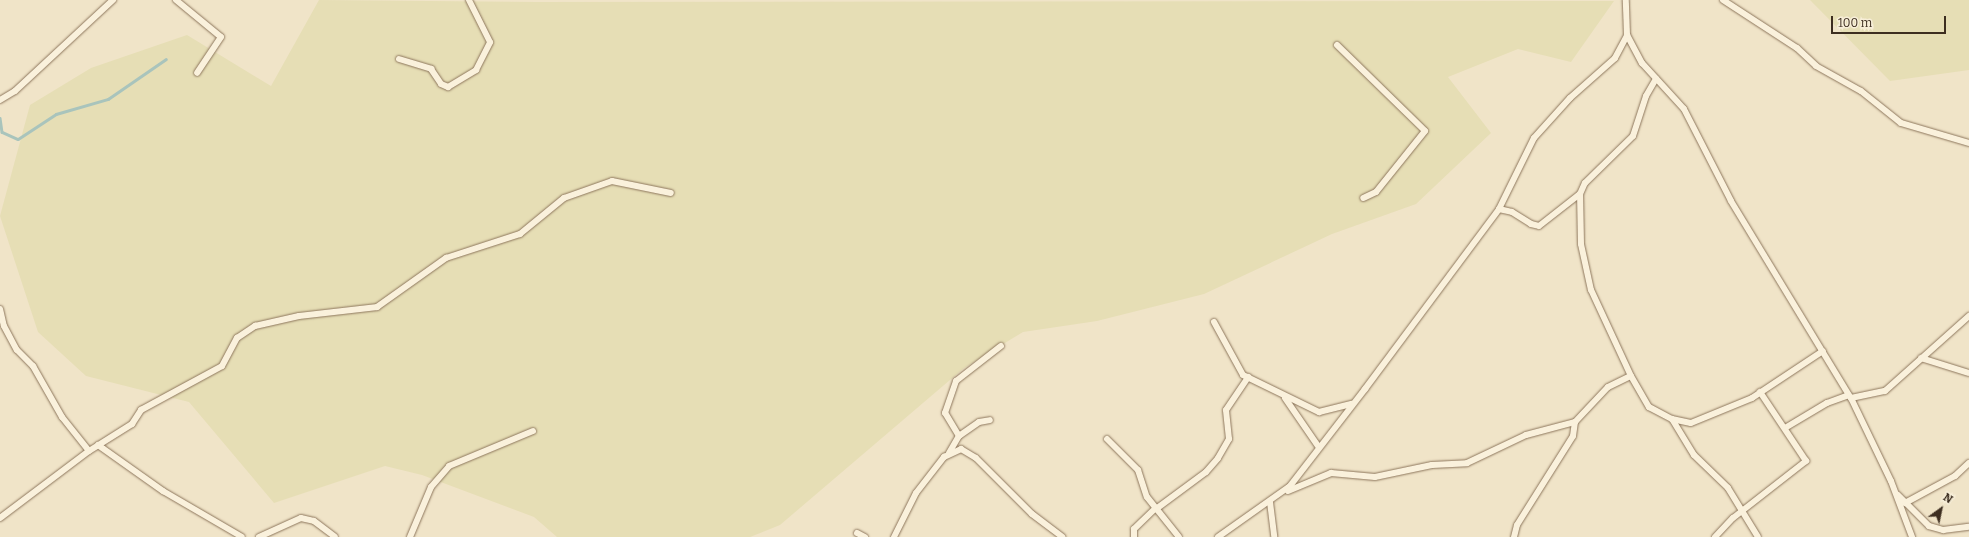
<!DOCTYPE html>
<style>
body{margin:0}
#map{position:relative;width:1969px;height:537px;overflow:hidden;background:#f0e4c8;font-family:Bitter,serif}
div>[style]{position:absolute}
.farmland>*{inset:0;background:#e6deb5}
.stream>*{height:2.5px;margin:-1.25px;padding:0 1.25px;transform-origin:1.25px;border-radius:1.25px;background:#a9c4bc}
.roads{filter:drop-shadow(0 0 1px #8d765c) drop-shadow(0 0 1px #8d765c)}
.street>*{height:6px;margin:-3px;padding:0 3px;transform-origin:3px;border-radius:3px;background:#faf1dc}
span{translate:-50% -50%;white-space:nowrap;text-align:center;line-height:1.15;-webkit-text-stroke:3px #f7eed8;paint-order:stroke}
.north{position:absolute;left:1921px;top:489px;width:40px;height:40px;-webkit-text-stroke:3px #f7eed8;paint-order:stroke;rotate:33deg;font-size:11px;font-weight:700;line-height:16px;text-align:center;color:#3d2e20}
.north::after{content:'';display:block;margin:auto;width:14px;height:18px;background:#3d2e20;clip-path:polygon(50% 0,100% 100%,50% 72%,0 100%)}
.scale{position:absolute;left:1831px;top:16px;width:115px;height:18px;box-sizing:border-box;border:2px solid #3d2e20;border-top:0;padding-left:5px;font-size:12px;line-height:14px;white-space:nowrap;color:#3d2e20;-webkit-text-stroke:3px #f7eed8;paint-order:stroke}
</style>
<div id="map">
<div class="farmland">
<div style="clip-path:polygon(319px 0,536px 2px,1614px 1px,1571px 62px,1518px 49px,1448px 77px,1491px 133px,1416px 204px,1332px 234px,1204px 294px,1097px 321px,1023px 332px,964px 368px,780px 525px,750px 537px,557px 537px,534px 517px,422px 475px,385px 466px,274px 503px,189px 402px,86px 376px,38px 332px,0 216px,30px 105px,91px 68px,187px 35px,271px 86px)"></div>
<div style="clip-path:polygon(1810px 0,1969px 0,1969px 70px,1890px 81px)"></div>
</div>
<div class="stream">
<div style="left:0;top:118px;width:14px;rotate:82deg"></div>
<div style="left:2px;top:132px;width:17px;rotate:24deg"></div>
<div style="left:18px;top:139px;width:45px;rotate:-33.3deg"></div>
<div style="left:56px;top:114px;width:54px;rotate:-16.1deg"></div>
<div style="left:108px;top:99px;width:70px;rotate:-34.6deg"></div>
</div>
<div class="roads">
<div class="street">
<div style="left:176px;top:0;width:58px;rotate:39.4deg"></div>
<div style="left:221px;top:37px;width:43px;rotate:123.7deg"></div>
<div style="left:1723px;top:0;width:88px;rotate:33deg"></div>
<div style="left:1797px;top:48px;width:26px;rotate:43deg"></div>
<div style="left:1816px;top:66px;width:51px;rotate:29.1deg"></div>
<div style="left:1861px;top:91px;width:51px;rotate:38.7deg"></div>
<div style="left:1901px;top:123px;width:71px;rotate:16.4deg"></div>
<div style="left:1627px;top:35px;width:32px;rotate:62deg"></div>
<div style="left:1642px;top:63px;width:62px;rotate:47.6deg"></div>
<div style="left:1684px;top:109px;width:103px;rotate:62.9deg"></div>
<div style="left:1731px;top:201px;width:231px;rotate:58.7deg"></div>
<div style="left:1851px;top:398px;width:92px;rotate:64.3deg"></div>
<div style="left:1891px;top:481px;width:60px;rotate:69.4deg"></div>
<div style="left:1337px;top:45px;width:123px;rotate:44.3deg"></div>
<div style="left:1425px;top:131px;width:78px;rotate:128.8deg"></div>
<div style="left:1376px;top:192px;width:14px;rotate:155deg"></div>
<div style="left:399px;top:59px;width:34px;rotate:17deg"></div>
<div style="left:431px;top:69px;width:18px;rotate:56deg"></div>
<div style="left:441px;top:84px;width:8px;rotate:23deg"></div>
<div style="left:448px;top:87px;width:33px;rotate:-31deg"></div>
<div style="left:476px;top:70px;width:31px;rotate:-63deg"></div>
<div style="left:490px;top:42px;width:47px;rotate:-116.6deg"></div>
<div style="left:0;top:100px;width:17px;rotate:-31deg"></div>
<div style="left:15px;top:91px;width:134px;rotate:-42.9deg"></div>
<div style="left:1499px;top:209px;width:13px;rotate:13deg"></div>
<div style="left:1512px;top:212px;width:22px;rotate:32deg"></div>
<div style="left:1531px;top:224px;width:8px;rotate:14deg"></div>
<div style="left:1539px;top:226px;width:52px;rotate:-38deg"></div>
<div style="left:0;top:309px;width:17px;rotate:77deg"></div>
<div style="left:4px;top:326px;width:27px;rotate:62deg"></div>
<div style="left:17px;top:350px;width:23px;rotate:45deg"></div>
<div style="left:33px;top:366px;width:59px;rotate:60.4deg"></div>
<div style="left:62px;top:417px;width:43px;rotate:51.5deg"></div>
<div style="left:1214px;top:322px;width:60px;rotate:61.3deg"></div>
<div style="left:1243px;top:375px;width:85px;rotate:26deg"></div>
<div style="left:1319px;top:412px;width:34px;rotate:-14deg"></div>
<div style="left:1921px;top:358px;width:50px;rotate:17.4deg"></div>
<div style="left:1631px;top:376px;width:36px;rotate:60deg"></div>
<div style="left:1649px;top:407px;width:26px;rotate:28deg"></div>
<div style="left:1672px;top:419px;width:19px;rotate:12deg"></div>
<div style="left:1691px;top:423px;width:66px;rotate:-22.3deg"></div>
<div style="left:1752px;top:398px;width:85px;rotate:-33.5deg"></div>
<div style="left:1285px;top:398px;width:58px;rotate:55.5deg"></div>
<div style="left:1851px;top:398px;width:35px;rotate:-12deg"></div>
<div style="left:1885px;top:391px;width:113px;rotate:-41.8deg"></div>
<div style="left:1672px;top:419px;width:42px;rotate:58.6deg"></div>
<div style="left:1694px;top:455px;width:47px;rotate:44.1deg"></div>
<div style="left:1728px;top:488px;width:57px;rotate:58.5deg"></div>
<div style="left:1785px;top:428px;width:49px;rotate:-30.8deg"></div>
<div style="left:1827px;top:403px;width:23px;rotate:-20deg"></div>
<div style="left:959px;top:436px;width:24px;rotate:-35deg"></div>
<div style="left:979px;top:422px;width:11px;rotate:-10deg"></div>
<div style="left:1107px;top:439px;width:44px;rotate:45deg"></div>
<div style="left:1138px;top:470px;width:28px;rotate:72deg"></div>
<div style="left:1147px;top:497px;width:51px;rotate:51.3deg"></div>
<div style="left:98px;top:445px;width:80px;rotate:35.3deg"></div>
<div style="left:163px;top:491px;width:91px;rotate:30.2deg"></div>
<div style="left:949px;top:453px;width:20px;rotate:-60deg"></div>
<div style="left:959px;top:436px;width:27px;rotate:-121deg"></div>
<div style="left:945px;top:413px;width:34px;rotate:-71deg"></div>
<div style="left:956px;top:381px;width:57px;rotate:-37.9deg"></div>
<div style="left:1288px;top:491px;width:47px;rotate:-22.7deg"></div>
<div style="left:1331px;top:473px;width:44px;rotate:5.2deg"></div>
<div style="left:1375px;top:477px;width:58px;rotate:-11.9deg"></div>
<div style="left:1432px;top:465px;width:35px;rotate:-3deg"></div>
<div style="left:1467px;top:463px;width:65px;rotate:-25.4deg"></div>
<div style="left:1526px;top:435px;width:51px;rotate:-14.9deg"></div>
<div style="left:1898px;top:495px;width:44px;rotate:45deg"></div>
<div style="left:1929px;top:526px;width:15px;rotate:16deg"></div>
<div style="left:1943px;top:530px;width:26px;rotate:-7deg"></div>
<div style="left:1270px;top:502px;width:35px;rotate:83deg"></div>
<div style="left:1905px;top:503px;width:57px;rotate:-28.4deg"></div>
<div style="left:1955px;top:476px;width:19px;rotate:-43deg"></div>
<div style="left:1156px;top:509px;width:62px;rotate:-36.5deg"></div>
<div style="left:1206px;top:472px;width:18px;rotate:-49deg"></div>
<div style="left:1218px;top:458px;width:22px;rotate:-60deg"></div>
<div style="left:1229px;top:439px;width:29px;rotate:-96deg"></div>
<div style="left:1226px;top:410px;width:40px;rotate:-56deg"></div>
<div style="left:0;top:518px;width:111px;rotate:-37deg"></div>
<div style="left:89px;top:451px;width:51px;rotate:-32.1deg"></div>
<div style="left:132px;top:424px;width:17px;rotate:-57deg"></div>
<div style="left:141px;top:410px;width:92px;rotate:-28.5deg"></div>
<div style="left:222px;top:366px;width:32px;rotate:-62deg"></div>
<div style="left:237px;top:338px;width:22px;rotate:-34deg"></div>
<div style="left:255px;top:326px;width:45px;rotate:-12.8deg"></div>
<div style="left:299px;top:316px;width:79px;rotate:-6.6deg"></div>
<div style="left:377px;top:307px;width:85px;rotate:-35.4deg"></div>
<div style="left:446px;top:258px;width:78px;rotate:-18deg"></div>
<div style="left:520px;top:234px;width:57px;rotate:-39.3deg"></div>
<div style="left:564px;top:198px;width:51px;rotate:-19.5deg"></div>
<div style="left:612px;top:181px;width:60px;rotate:11.5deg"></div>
<div style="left:857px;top:533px;width:9px;rotate:27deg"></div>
<div style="left:259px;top:537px;width:46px;rotate:-24.3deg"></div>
<div style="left:301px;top:518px;width:13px;rotate:13deg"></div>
<div style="left:314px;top:521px;width:26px;rotate:37deg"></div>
<div style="left:410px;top:537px;width:54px;rotate:-67.2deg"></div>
<div style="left:431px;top:487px;width:28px;rotate:-49deg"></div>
<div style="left:449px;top:466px;width:91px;rotate:-22.6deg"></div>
<div style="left:894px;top:537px;width:49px;rotate:-63.4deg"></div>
<div style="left:916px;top:493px;width:46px;rotate:-52.1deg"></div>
<div style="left:944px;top:457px;width:19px;rotate:-25deg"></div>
<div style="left:961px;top:449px;width:17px;rotate:31deg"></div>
<div style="left:976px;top:458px;width:79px;rotate:45deg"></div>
<div style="left:1032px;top:514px;width:38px;rotate:37deg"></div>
<div style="left:1134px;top:537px;width:8px;rotate:-90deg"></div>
<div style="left:1134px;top:529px;width:30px;rotate:-44deg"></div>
<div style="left:1218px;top:537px;width:88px;rotate:-35.3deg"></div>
<div style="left:1290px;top:486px;width:123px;rotate:-52.3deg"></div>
<div style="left:1365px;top:389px;width:224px;rotate:-53.3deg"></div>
<div style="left:1499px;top:209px;width:79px;rotate:-63.8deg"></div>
<div style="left:1534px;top:138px;width:54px;rotate:-48deg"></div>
<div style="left:1570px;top:98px;width:60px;rotate:-41.6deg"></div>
<div style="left:1615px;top:58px;width:26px;rotate:-62deg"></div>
<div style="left:1627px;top:35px;width:35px;rotate:-92deg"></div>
<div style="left:1514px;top:537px;width:12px;rotate:-76deg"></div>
<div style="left:1517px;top:525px;width:105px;rotate:-57.8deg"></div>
<div style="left:1573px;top:436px;width:14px;rotate:-82deg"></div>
<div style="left:1575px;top:422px;width:48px;rotate:-46.7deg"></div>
<div style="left:1608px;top:387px;width:25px;rotate:-26deg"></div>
<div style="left:1631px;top:376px;width:95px;rotate:-114.9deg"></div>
<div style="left:1591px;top:290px;width:47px;rotate:-102.3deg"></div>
<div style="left:1581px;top:244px;width:50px;rotate:-91.1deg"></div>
<div style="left:1580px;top:194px;width:12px;rotate:-66deg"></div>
<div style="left:1585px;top:183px;width:67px;rotate:-44.4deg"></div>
<div style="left:1633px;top:136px;width:42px;rotate:-72deg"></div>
<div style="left:1646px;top:96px;width:20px;rotate:-60deg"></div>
<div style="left:1715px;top:537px;width:26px;rotate:-47deg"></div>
<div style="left:1733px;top:518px;width:93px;rotate:-38deg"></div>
<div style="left:1806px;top:461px;width:83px;rotate:-123.7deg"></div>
</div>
</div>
<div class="north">N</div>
<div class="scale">100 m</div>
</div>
